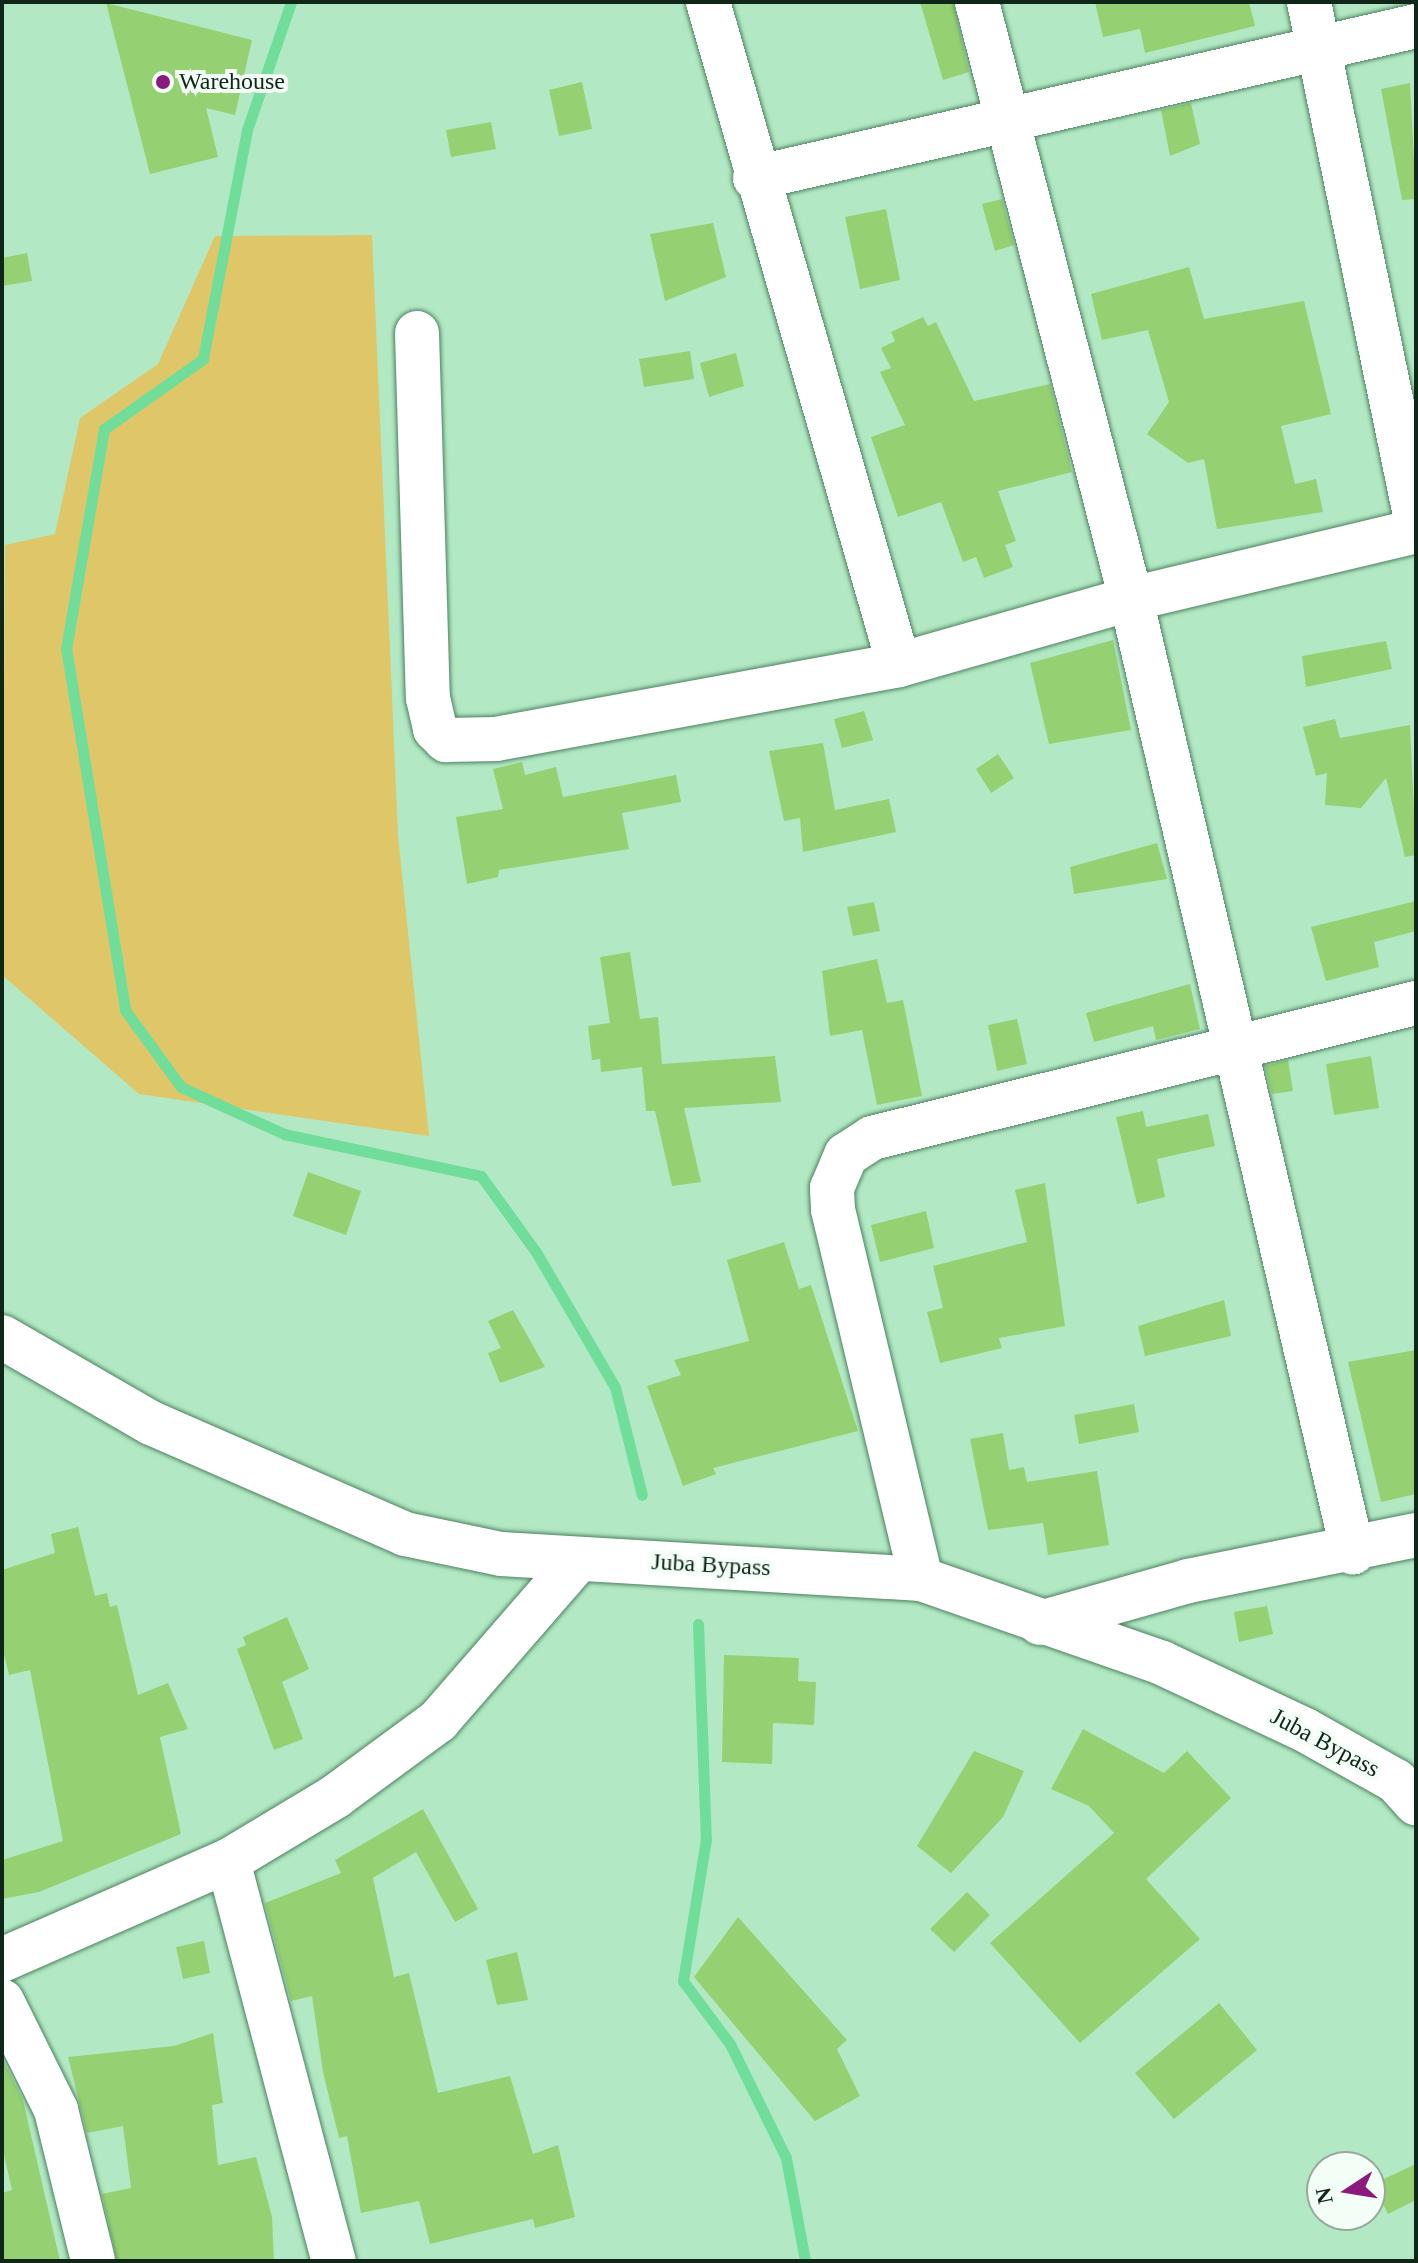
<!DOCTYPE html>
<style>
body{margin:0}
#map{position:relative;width:1418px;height:2263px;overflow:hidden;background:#b2e9c4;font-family:Georgia,serif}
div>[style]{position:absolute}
.green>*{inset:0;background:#dfc668}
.stream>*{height:11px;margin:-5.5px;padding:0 5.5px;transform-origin:5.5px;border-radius:5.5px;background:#70dd9a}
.building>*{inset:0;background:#95d172}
.roads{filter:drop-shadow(0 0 2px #4e8160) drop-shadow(0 0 2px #4e8160)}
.minor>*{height:44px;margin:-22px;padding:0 22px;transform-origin:22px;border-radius:22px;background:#fff}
.major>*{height:44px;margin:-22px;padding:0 22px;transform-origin:22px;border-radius:22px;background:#fff}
.dots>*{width:22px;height:22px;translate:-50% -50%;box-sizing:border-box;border:4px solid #f3fef6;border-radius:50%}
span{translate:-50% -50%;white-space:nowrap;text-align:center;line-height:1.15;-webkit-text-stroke:8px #f3fef6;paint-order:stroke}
.poi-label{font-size:24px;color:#102618}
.left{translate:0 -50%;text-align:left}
.street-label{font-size:24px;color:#102618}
.frame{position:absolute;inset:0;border:4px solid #102618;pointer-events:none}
.north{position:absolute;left:1306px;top:2151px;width:80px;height:80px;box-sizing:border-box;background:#f3fef6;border:2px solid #98a89d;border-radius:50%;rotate:258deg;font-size:22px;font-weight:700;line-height:32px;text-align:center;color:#102618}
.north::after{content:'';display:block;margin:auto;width:28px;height:36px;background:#8c1a7c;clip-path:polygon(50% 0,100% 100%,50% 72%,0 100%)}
</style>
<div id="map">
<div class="green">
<div style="clip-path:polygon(372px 235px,398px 835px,429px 1136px,139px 1094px,2px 975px,5px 545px,55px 534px,80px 418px,158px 364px,215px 236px)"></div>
</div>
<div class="stream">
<div style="left:291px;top:2px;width:135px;rotate:109deg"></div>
<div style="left:247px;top:130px;width:233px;rotate:100.9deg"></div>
<div style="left:203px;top:359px;width:121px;rotate:144.7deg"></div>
<div style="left:104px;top:429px;width:222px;rotate:99.8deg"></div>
<div style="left:66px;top:648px;width:367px;rotate:80.7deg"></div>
<div style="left:125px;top:1010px;width:95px;rotate:54deg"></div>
<div style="left:181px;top:1087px;width:113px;rotate:24.5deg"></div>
<div style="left:284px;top:1134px;width:201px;rotate:12deg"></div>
<div style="left:481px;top:1176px;width:94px;rotate:54.1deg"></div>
<div style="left:536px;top:1252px;width:156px;rotate:59.7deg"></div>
<div style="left:615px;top:1387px;width:111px;rotate:76deg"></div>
<div style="left:698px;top:1624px;width:215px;rotate:87.9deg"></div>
<div style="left:706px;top:1839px;width:144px;rotate:99.2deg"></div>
<div style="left:683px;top:1981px;width:79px;rotate:53.3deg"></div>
<div style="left:730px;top:2044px;width:127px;rotate:63.8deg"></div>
<div style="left:786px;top:2158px;width:105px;rotate:79.5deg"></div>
</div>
<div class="building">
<div style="clip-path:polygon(920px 2px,953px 2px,969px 72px,943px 80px)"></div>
<div style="clip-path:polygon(1095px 2px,1249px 2px,1255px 26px,1145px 53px,1140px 29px,1103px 37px)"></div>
<div style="clip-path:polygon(106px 3px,252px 40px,235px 115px,206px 108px,218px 157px,150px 174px)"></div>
<div style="clip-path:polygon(582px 82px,592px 129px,559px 136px,549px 90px)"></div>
<div style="clip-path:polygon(1410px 83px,1416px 199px,1402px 200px,1381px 89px)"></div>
<div style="clip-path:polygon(1191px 103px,1200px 144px,1170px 156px,1161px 110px)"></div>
<div style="clip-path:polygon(491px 122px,496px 149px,451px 157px,446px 130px)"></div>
<div style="clip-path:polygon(1002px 199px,1014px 245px,995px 251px,982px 204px)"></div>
<div style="clip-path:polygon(886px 209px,900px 280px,860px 289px,845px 217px)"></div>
<div style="clip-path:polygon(713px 223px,726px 277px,665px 301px,650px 234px)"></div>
<div style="clip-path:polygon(27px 253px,32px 281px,2px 286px,2px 258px)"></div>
<div style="clip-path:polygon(1189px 267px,1204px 319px,1304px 301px,1331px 414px,1281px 426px,1295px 484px,1316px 479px,1323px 512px,1217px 529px,1204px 459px,1188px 463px,1147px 434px,1169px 402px,1148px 330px,1102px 340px,1091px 294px)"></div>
<div style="clip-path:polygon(923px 317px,928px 326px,936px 322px,974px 401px,1050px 384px,1072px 472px,998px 491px,1016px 541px,1005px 545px,1013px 567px,984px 578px,976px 557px,963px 562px,941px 502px,898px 517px,871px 437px,905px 425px,880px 372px,891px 368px,881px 348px,895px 341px,891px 332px)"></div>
<div style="clip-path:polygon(690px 351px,694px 379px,644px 387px,639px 359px)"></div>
<div style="clip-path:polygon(736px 353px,744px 386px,709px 397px,700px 363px)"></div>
<div style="clip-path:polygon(1113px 640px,1131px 730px,1049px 744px,1030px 663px)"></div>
<div style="clip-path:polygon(1386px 641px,1392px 669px,1306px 687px,1302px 656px)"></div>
<div style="clip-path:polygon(864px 711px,873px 740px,842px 748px,834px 719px)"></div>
<div style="clip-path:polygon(1335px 719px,1340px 738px,1410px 725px,1416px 855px,1405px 857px,1386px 778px,1361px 808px,1325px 805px,1327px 773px,1316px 776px,1303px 727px)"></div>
<div style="clip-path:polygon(823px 743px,835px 810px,889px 799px,896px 832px,803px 852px,800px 818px,784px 821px,769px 751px)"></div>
<div style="clip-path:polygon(998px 754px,1014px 778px,991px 793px,976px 769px)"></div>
<div style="clip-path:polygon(522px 762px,525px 775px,556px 767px,563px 797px,676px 775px,681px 802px,622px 813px,629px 849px,499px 870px,498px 877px,467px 884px,456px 817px,503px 809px,493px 769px)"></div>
<div style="clip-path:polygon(1157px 843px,1167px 879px,1074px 894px,1070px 867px)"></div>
<div style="clip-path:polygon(1416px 901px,1416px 931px,1374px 942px,1379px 967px,1326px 981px,1311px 927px)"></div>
<div style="clip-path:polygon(874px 902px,880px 931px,853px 936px,847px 907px)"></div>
<div style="clip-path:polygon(630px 952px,640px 1019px,658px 1017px,662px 1064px,775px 1056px,781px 1102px,684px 1108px,701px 1182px,672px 1186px,655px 1111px,646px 1111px,642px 1067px,601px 1072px,600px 1059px,592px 1060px,588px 1026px,610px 1023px,600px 957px)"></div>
<div style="clip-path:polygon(877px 959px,887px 1003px,903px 1000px,922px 1096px,877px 1105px,862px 1030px,830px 1036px,822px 971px)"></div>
<div style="clip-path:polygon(1190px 984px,1200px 1029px,1156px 1040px,1153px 1026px,1094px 1042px,1086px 1013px)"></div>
<div style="clip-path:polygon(1017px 1019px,1027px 1064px,997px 1071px,988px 1025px)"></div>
<div style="clip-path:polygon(1371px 1056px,1379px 1108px,1334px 1115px,1326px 1064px)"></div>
<div style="clip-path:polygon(1288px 1060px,1293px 1091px,1272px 1094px,1265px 1066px)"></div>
<div style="clip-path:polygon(1143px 1111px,1146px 1127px,1208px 1114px,1215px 1146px,1157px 1159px,1165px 1197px,1137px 1204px,1116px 1117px)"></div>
<div style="clip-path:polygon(308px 1172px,361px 1191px,346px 1235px,293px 1216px)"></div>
<div style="clip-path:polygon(1045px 1183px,1065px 1326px,999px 1338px,1002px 1348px,940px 1363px,927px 1312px,943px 1308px,933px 1266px,1027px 1242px,1015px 1190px)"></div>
<div style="clip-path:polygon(926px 1211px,934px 1248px,880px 1262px,871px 1225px)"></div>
<div style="clip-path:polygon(784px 1242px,799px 1289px,811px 1285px,858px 1431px,713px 1468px,716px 1474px,683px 1486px,647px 1386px,681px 1375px,674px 1360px,749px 1341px,727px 1260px)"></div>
<div style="clip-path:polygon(1224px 1300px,1231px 1336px,1145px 1356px,1138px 1326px)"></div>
<div style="clip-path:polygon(513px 1310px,545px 1367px,500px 1383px,488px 1353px,501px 1348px,488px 1321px)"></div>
<div style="clip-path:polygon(1416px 1350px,1416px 1494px,1381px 1502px,1348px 1362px)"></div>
<div style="clip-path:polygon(1134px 1404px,1139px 1432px,1079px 1444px,1074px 1415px)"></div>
<div style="clip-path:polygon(1003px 1433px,1009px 1470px,1024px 1467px,1027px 1482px,1097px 1471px,1109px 1545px,1048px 1555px,1043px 1523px,988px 1530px,970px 1439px)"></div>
<div style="clip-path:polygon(78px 1527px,95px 1596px,107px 1593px,110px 1607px,117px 1605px,138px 1695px,168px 1683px,188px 1729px,160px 1737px,181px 1834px,39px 1892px,2px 1899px,2px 1860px,63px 1841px,30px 1670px,9px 1675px,2px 1646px,2px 1570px,55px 1553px,51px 1534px)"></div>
<div style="clip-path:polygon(1267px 1606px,1273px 1634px,1239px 1642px,1234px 1612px)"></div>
<div style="clip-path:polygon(287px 1617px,309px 1669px,282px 1682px,303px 1739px,274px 1750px,237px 1649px,246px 1645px,243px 1637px)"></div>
<div style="clip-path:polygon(724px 1655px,799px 1658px,798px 1681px,816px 1682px,814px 1725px,773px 1723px,772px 1764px,722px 1762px)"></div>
<div style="clip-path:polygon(1083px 1729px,1164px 1773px,1187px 1751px,1231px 1798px,1146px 1879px,1200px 1939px,1080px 2043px,990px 1943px,1114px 1833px,1089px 1806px,1051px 1789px)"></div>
<div style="clip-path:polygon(974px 1751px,1024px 1771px,1003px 1817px,951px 1873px,917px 1846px)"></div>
<div style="clip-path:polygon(423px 1809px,478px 1909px,455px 1922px,416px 1852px,373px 1878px,394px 1977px,409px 1973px,438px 2093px,510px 2076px,533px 2154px,558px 2145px,575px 2217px,535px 2228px,533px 2219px,430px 2244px,419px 2201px,361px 2213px,347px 2136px,339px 2138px,323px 2072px,312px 1996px,291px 2001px,265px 1903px,341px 1873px,335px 1860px)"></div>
<div style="clip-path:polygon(967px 1892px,990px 1915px,954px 1952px,930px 1929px)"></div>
<div style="clip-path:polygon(738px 1917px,847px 2040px,837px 2049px,860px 2096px,815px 2121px,694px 1977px)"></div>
<div style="clip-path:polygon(204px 1941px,210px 1973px,183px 1979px,176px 1947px)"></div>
<div style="clip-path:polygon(517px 1952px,528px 2000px,497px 2005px,486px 1960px)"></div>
<div style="clip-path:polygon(1219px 2003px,1257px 2050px,1174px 2119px,1135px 2073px)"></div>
<div style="clip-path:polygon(213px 2033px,223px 2103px,212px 2105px,218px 2165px,256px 2157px,272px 2217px,274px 2261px,117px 2261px,102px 2194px,131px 2188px,123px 2126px,87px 2133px,68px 2057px,174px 2046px)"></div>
<div style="clip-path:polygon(3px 2060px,23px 2100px,60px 2261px,2px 2261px,2px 2193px,12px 2190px,2px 2146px)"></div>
<div style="clip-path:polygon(1416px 2164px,1416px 2200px,1388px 2214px,1373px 2184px)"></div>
</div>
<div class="roads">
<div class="minor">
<div style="left:708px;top:2px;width:690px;rotate:73.93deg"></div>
<div style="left:977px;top:2px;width:617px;rotate:75.54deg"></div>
<div style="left:1131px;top:599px;width:979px;rotate:76.9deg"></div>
<div style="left:1309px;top:2px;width:529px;rotate:78.33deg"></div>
<div style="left:755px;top:178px;width:678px;rotate:-12.95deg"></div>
<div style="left:417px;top:333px;width:365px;rotate:88.3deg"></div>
<div style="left:428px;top:698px;width:32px;rotate:77deg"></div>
<div style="left:435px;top:729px;width:16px;rotate:45deg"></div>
<div style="left:446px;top:740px;width:50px;rotate:-1.1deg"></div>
<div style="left:496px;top:739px;width:410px;rotate:-10.4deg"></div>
<div style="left:899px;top:665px;width:241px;rotate:-15.9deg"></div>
<div style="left:1131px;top:599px;width:293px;rotate:-13.4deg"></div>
<div style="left:921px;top:1579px;width:380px;rotate:-103.4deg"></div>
<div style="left:833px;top:1209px;width:21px;rotate:-93deg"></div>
<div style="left:832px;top:1188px;width:36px;rotate:-67deg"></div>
<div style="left:846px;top:1155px;width:31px;rotate:-33deg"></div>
<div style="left:872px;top:1138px;width:561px;rotate:-13.94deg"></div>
<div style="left:1040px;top:1623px;width:154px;rotate:-15.8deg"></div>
<div style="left:1188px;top:1581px;width:233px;rotate:-11.4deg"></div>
<div style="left:228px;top:1861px;width:414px;rotate:75.2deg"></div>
<div style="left:2px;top:1960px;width:247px;rotate:-23.7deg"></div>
<div style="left:228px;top:1861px;width:126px;rotate:-31deg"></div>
<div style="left:336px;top:1796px;width:127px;rotate:-36.3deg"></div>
<div style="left:438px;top:1721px;width:213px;rotate:-49deg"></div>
<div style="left:2px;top:2001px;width:122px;rotate:63.6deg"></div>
<div style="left:56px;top:2110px;width:155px;rotate:76.2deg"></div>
</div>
<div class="major">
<div style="left:2px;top:1337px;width:172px;rotate:30deg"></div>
<div style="left:151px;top:1423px;width:277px;rotate:23.6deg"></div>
<div style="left:405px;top:1534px;width:98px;rotate:11.8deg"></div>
<div style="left:501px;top:1554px;width:421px;rotate:3.4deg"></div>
<div style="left:921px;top:1579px;width:255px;rotate:19.2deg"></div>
<div style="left:1162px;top:1663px;width:158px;rotate:25.1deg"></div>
<div style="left:1305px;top:1730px;width:104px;rotate:29.3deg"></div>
<div style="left:1396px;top:1781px;width:30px;rotate:48deg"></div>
</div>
</div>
<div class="dots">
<div style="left:163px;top:82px;background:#8c1a7c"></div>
</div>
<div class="poi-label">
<span class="left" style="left:179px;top:82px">Warehouse</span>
</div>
<div class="street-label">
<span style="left:711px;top:1565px;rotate:3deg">Juba Bypass</span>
<span style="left:1325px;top:1743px;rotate:28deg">Juba Bypass</span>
</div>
<div class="frame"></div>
<div class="north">N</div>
</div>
